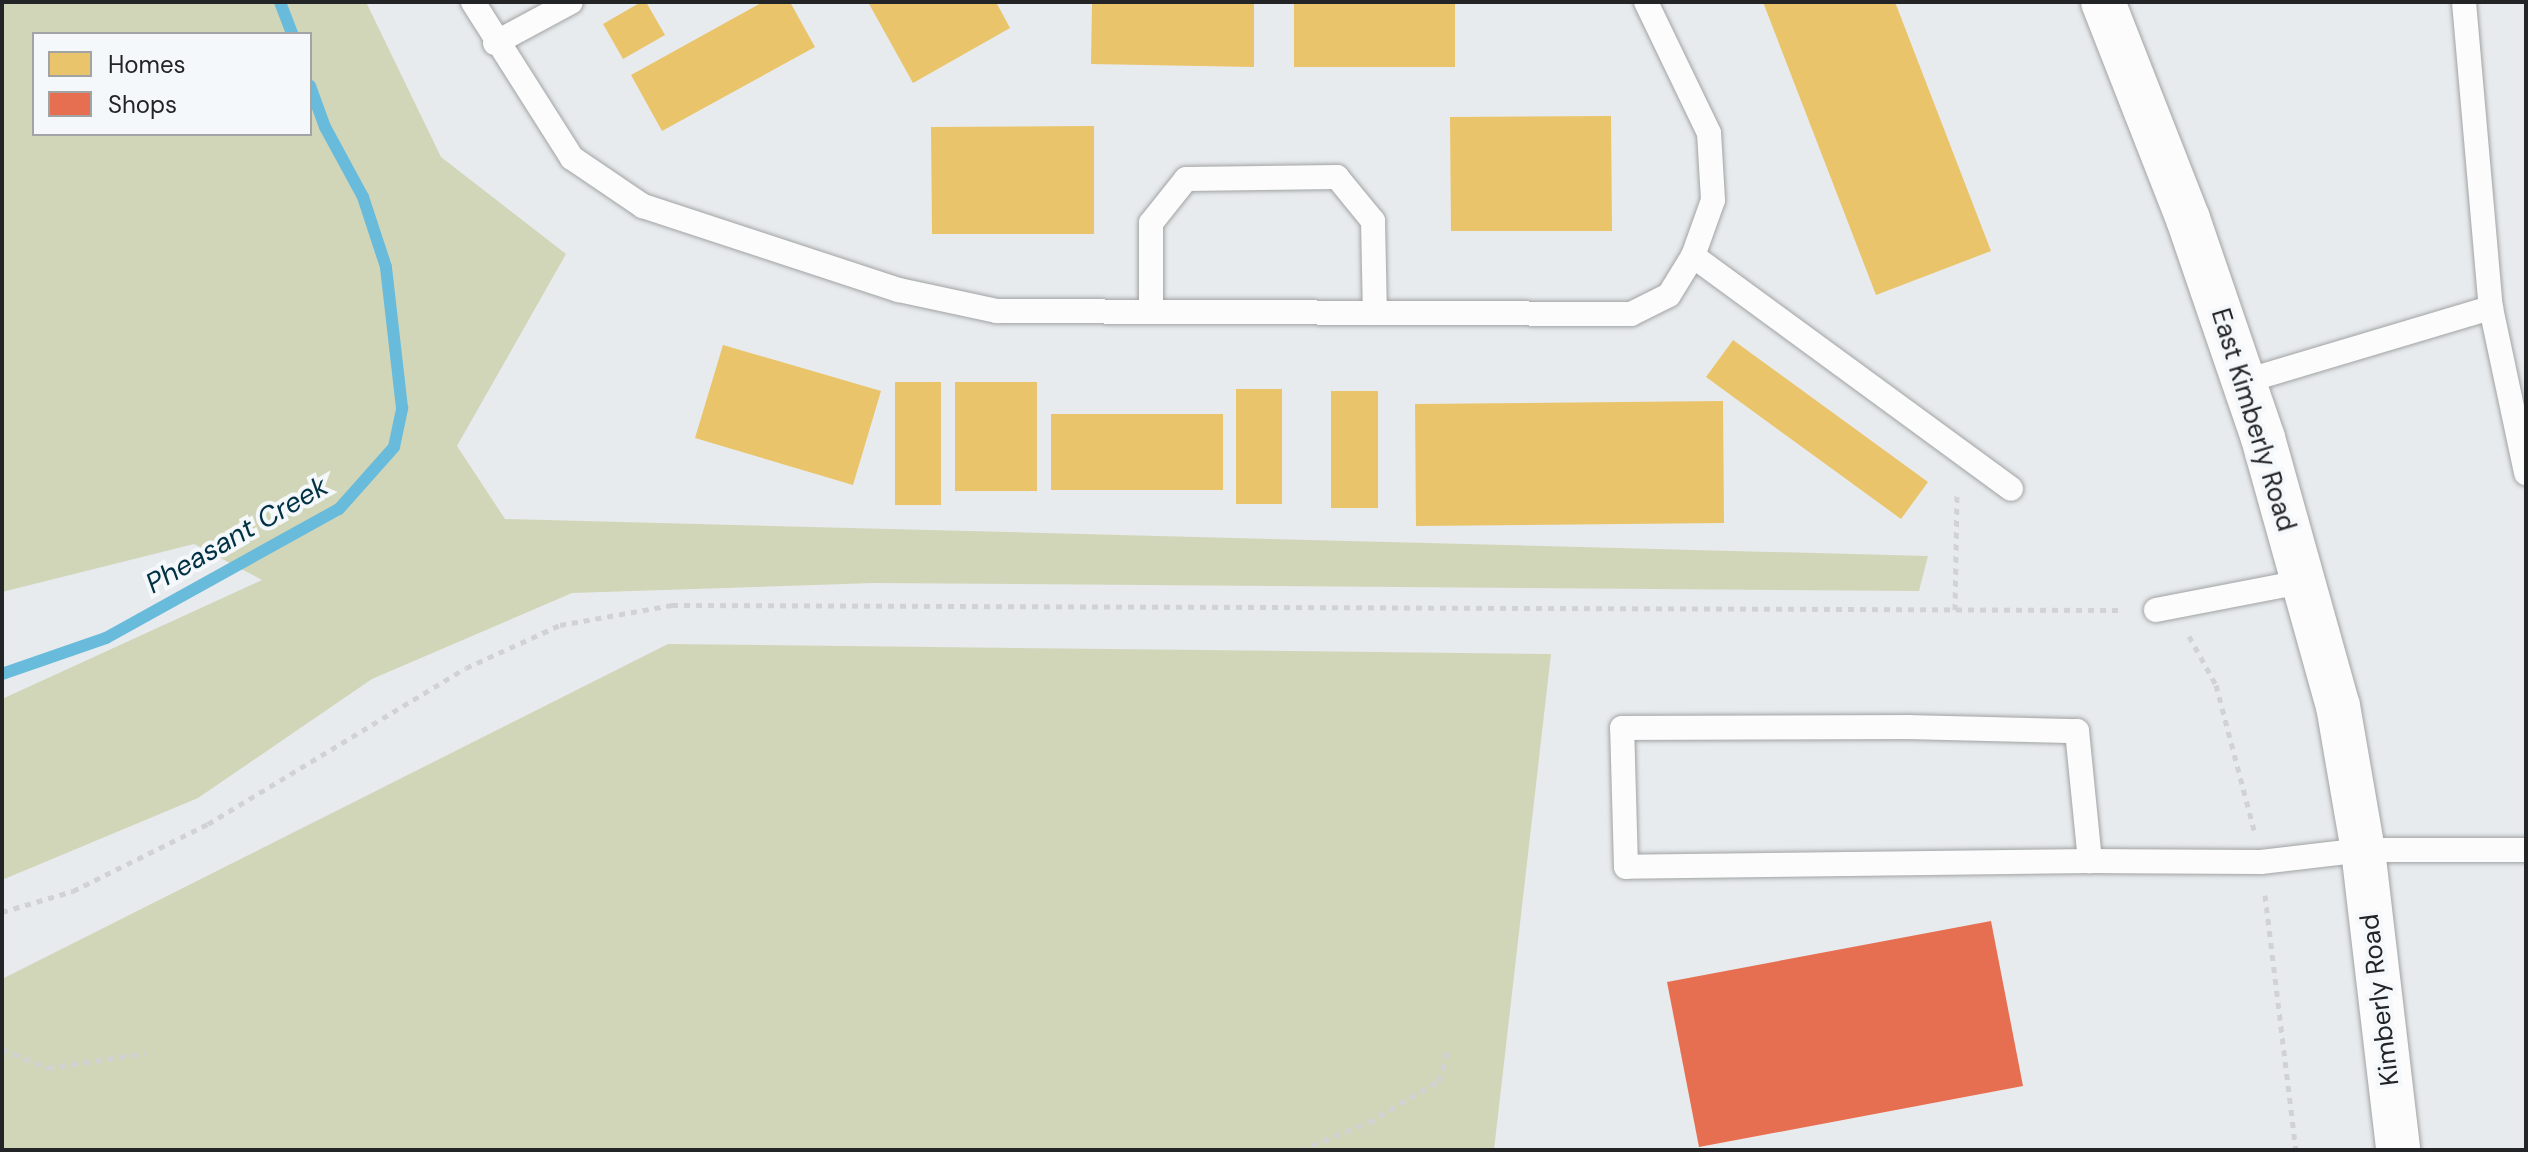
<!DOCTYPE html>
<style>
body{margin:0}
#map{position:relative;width:2528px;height:1152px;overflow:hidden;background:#e8ebed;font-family:"DM Sans",sans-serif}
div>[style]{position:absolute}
.green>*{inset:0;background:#d1d6b9}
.homes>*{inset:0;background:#e9c46a}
.shops>*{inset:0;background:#e76f51}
.stream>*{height:12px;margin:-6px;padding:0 6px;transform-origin:6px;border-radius:6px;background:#69bbdb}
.path>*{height:5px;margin-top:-2.5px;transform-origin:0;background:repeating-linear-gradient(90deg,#d1d2d3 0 6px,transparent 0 12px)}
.roads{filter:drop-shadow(0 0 2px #a1a3a4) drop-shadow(0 0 2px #a1a3a4)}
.lane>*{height:24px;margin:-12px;padding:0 12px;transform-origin:12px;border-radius:12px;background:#fcfcfc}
.secondary>*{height:44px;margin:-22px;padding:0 22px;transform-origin:22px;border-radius:22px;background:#fcfcfc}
span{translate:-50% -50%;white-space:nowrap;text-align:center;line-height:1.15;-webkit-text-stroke:8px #f5f8fb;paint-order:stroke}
.street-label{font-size:26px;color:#232425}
.water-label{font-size:28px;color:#003244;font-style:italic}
.frame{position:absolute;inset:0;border:4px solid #232425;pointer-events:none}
.legend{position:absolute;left:32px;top:32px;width:280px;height:104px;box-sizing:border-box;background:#f5f8fb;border:2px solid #a1a3a5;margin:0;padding:10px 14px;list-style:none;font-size:24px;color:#232425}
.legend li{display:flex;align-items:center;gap:16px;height:40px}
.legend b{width:40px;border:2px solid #a1a3a5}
</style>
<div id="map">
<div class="green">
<div style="clip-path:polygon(evenodd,2px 2px,366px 2px,441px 157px,566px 254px,457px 446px,505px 519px,1928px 556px,1919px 591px,874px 583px,572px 593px,372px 679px,198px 798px,2px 880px,2px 699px,262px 580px,194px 544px,2px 592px,2px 2px,34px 34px,310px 34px,310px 134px,34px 134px,34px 34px)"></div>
<div style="clip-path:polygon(668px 644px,1551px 654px,1494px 1150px,2px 1150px,2px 979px)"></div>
</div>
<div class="homes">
<div style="clip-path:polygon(641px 2px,646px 2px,665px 35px,623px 59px,603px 24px)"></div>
<div style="clip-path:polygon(763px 2px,790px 2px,815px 47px,662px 131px,631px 75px)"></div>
<div style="clip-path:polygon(868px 2px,996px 2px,1010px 28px,913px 83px)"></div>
<div style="clip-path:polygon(1092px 2px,1254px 2px,1254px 67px,1091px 64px)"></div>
<div style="clip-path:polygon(1294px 2px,1455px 2px,1455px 67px,1294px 67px)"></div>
<div style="clip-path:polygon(1763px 2px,1895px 2px,1991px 251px,1876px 295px)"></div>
<div style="clip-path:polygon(1611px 116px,1612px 231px,1451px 231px,1450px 117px)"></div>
<div style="clip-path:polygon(1094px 126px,1094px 234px,932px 234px,931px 127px)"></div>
<div style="clip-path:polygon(1733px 340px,1928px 482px,1901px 519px,1706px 377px)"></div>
<div style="clip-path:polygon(723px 345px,881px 391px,853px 485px,695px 438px)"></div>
<div style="clip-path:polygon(895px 382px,941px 382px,941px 505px,895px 505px)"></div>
<div style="clip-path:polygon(955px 382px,1037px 382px,1037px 491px,955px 491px)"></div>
<div style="clip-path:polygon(1236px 389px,1282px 389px,1282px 504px,1236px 504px)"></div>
<div style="clip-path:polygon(1331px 391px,1378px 391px,1378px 508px,1331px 508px)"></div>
<div style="clip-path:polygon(1723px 401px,1724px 523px,1416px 526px,1415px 404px)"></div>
<div style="clip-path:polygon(1051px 414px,1223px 414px,1223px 490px,1051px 490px)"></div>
</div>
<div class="shops">
<div style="clip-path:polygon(1991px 921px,2023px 1086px,1699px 1147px,1667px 982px)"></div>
</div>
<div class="stream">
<div style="left:280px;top:2px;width:34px;rotate:69deg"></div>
<div style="left:2px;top:674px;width:110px;rotate:-19.1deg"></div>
<div style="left:106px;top:638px;width:266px;rotate:-29deg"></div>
<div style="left:339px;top:509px;width:83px;rotate:-48.4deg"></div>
<div style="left:394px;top:447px;width:40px;rotate:-78deg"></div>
<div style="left:402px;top:408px;width:142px;rotate:-96.5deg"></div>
<div style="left:386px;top:267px;width:74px;rotate:-108.2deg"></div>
<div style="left:363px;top:197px;width:80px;rotate:-118.5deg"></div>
<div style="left:325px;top:127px;width:44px;rotate:-110.1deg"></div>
</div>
<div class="path">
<div style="left:1955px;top:610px;width:119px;rotate:-89deg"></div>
<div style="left:2189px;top:636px;width:56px;rotate:61.1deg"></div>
<div style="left:2216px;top:685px;width:150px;rotate:75.3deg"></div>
<div style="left:2265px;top:895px;width:257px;rotate:83.1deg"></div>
<div style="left:2px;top:912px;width:74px;rotate:-16.5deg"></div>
<div style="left:73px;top:891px;width:151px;rotate:-26.4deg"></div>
<div style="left:208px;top:824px;width:301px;rotate:-31.2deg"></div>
<div style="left:466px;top:668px;width:103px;rotate:-24.6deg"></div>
<div style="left:560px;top:625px;width:114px;rotate:-10.1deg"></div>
<div style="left:672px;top:605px;width:1451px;rotate:0.2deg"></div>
<div style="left:2px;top:1049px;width:50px;rotate:22.4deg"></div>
<div style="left:48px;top:1068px;width:99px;rotate:-8.7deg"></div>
<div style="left:1301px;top:1150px;width:74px;rotate:-22.4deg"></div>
<div style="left:1369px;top:1122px;width:81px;rotate:-30.4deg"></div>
<div style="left:1439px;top:1081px;width:33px;rotate:-74deg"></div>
</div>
<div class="roads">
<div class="lane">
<div style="left:473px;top:2px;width:185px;rotate:57.6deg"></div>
<div style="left:572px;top:158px;width:86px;rotate:34.1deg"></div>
<div style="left:643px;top:206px;width:269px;rotate:18.2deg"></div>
<div style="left:899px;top:290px;width:100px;rotate:12.1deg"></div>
<div style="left:997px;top:311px;width:634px;rotate:0.27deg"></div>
<div style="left:1631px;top:314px;width:42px;rotate:-26.6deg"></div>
<div style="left:1669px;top:295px;width:46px;rotate:-58.4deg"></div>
<div style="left:1693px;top:256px;width:59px;rotate:-70.3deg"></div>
<div style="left:1713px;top:200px;width:67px;rotate:-93.4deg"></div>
<div style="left:1709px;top:133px;width:145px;rotate:-115.7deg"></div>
<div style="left:2464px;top:2px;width:307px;rotate:85deg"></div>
<div style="left:2491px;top:308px;width:169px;rotate:78deg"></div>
<div style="left:495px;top:43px;width:86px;rotate:-28.3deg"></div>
<div style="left:1693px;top:256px;width:394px;rotate:36.2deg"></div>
<div style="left:1151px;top:312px;width:89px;rotate:-90deg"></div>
<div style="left:1151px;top:223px;width:56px;rotate:-51.5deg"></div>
<div style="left:1186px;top:179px;width:151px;rotate:-0.8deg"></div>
<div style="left:1337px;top:177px;width:57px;rotate:50.7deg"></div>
<div style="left:1373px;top:221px;width:92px;rotate:88.8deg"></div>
<div style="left:2242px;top:382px;width:260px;rotate:-16.6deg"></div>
<div style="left:2156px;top:610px;width:149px;rotate:-10.9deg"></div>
<div style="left:1908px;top:727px;width:169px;rotate:1.4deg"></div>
<div style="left:2077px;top:731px;width:131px;rotate:84.3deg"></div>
<div style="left:2090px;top:861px;width:464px;rotate:179.3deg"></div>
<div style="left:1626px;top:867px;width:139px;rotate:-91.6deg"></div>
<div style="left:1622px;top:728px;width:286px;rotate:-0.2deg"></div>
<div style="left:2090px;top:861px;width:171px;rotate:0.3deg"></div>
<div style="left:2261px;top:862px;width:103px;rotate:-6.7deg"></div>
<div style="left:2363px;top:850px;width:163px"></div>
</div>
<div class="secondary">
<div style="left:2103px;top:2px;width:233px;rotate:68.6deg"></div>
<div style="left:2188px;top:219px;width:231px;rotate:71.1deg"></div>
<div style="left:2263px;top:438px;width:278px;rotate:74.4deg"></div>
<div style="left:2338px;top:706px;width:146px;rotate:80.2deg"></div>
<div style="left:2363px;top:850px;width:302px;rotate:83.3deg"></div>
</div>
</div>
<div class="street-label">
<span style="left:2253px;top:420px;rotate:73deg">East Kimberly Road</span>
<span style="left:2380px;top:1000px;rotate:-97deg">Kimberly Road</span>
</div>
<div class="water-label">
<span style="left:237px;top:535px;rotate:-30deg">Pheasant Creek</span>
</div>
<div class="frame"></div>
<ul class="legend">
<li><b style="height:22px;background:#e9c46a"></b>Homes</li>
<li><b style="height:22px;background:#e76f51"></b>Shops</li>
</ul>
</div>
